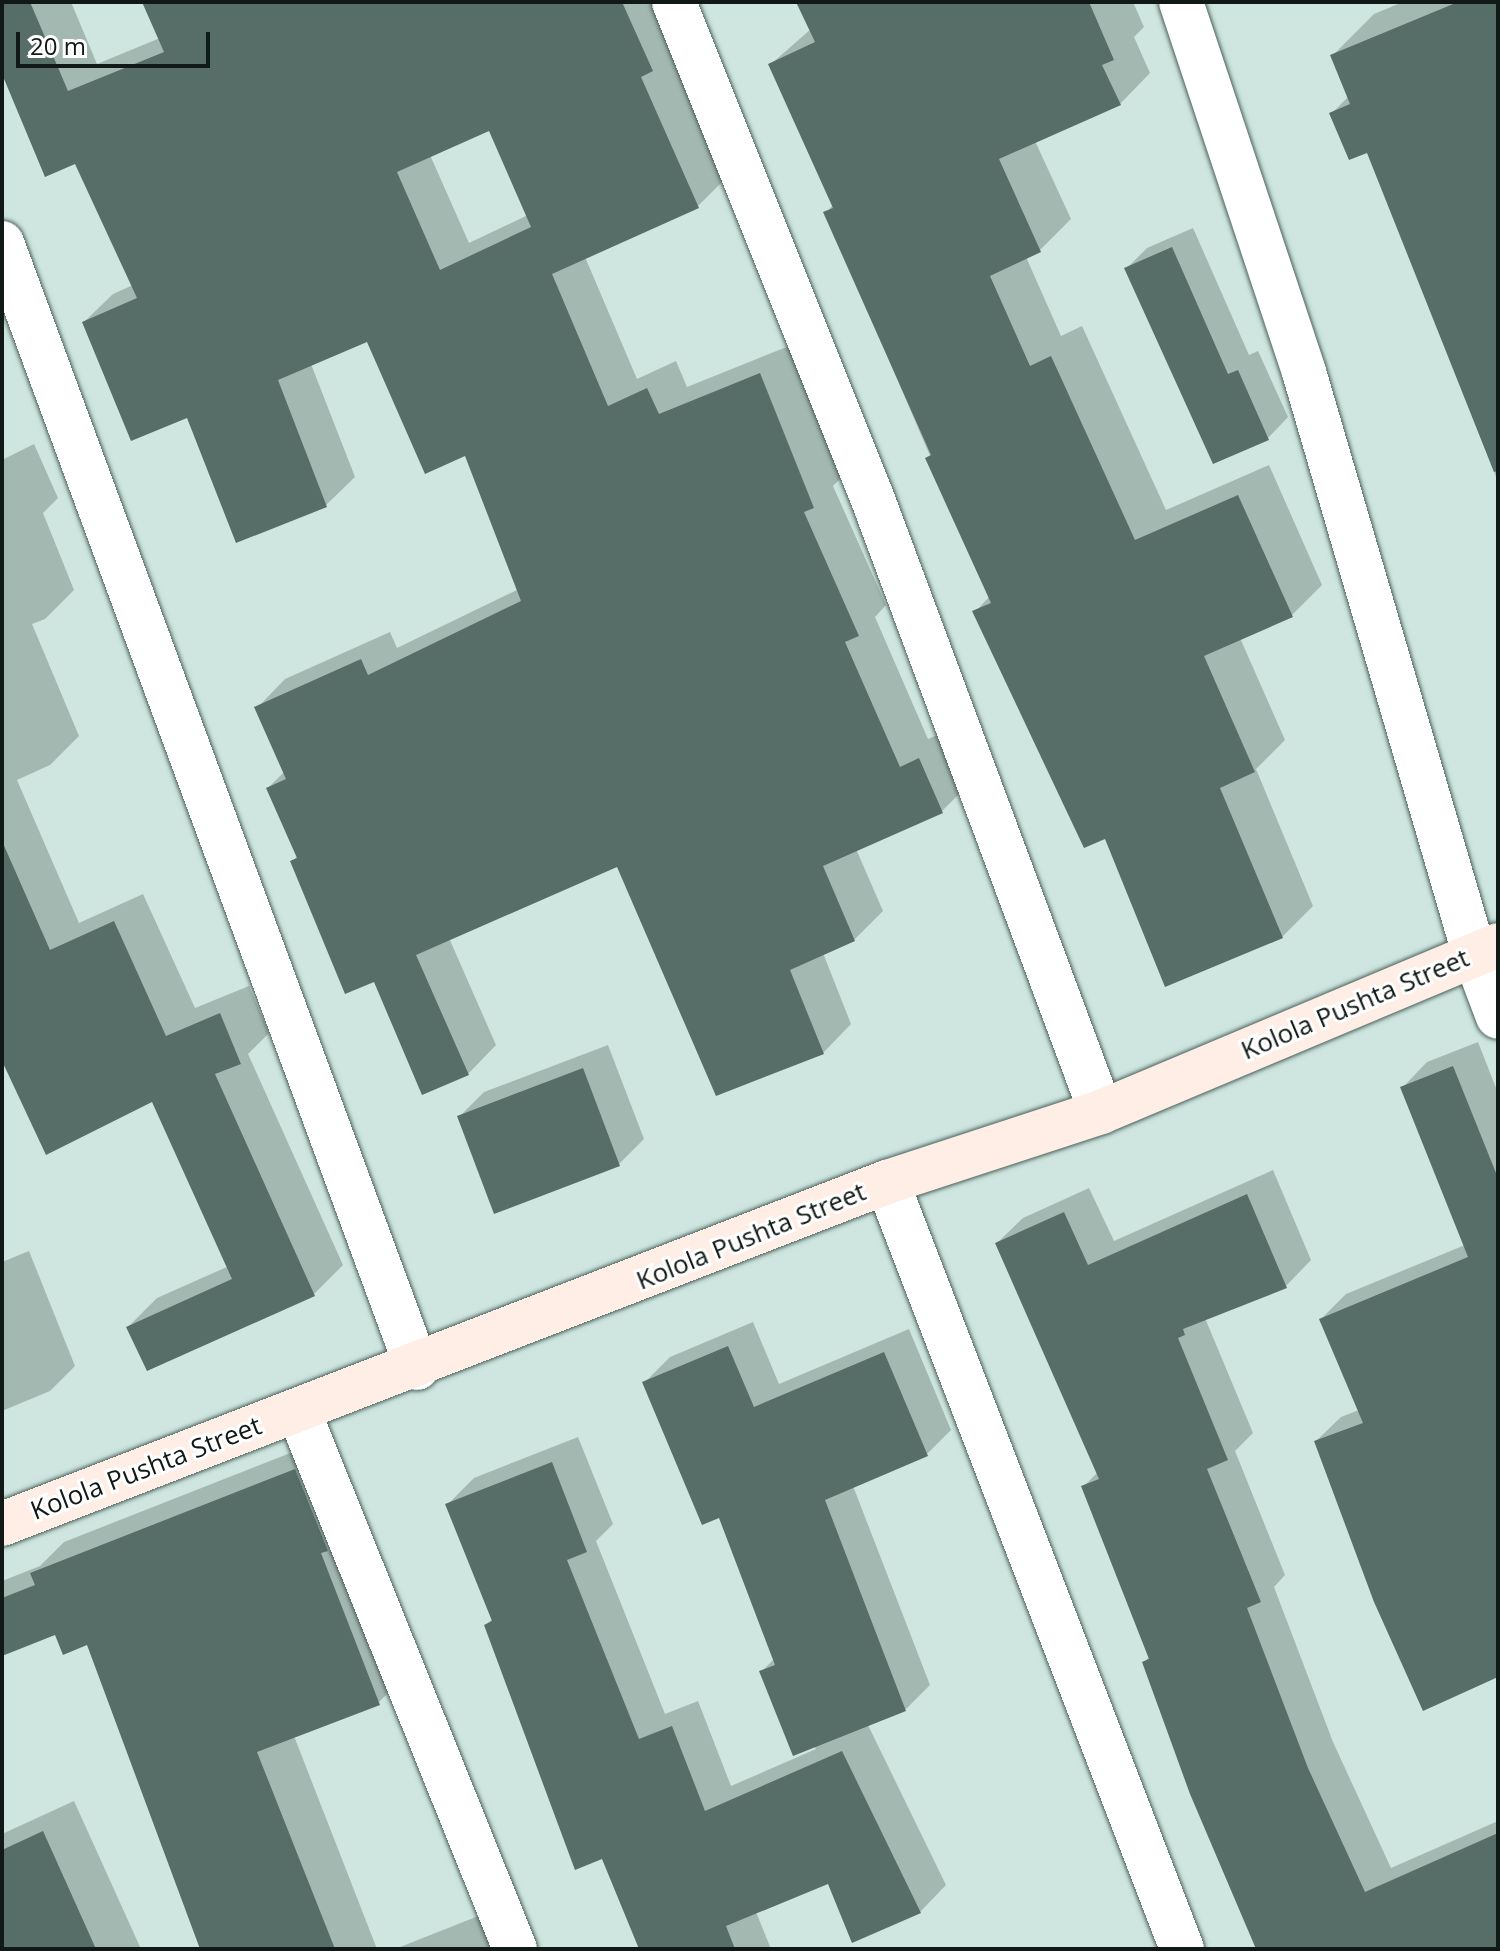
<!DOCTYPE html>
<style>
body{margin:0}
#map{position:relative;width:1500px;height:1951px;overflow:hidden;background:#cee6df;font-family:"Open Sans",sans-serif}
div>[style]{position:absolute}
.shadow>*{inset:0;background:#0003}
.building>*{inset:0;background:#576d67}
.roads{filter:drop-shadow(0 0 2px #4b605b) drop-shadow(0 0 2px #4b605b)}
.street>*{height:44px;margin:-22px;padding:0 22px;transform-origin:22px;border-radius:22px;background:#fff}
.secondary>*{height:44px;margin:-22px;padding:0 22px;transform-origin:22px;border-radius:22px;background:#feeee6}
span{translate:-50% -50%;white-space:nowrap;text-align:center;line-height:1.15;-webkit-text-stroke:6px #fff;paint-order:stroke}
.street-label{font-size:26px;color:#101916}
.frame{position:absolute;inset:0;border:4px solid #101916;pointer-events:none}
.scale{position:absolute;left:16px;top:32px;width:194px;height:36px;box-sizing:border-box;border:4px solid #101916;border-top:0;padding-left:10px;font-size:24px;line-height:28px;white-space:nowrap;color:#101916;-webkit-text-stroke:6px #fff;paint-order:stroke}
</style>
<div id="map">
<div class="shadow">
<div style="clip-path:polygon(evenodd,22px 2px,71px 2px,97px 64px,160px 38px,144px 2px,663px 2px,726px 178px,698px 206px,585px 257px,637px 379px,676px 361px,687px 387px,789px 346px,841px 478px,833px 486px,886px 605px,875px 617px,928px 739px,947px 731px,970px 783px,942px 811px,856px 849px,883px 911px,854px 940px,823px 953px,851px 1024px,823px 1053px,618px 865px,449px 938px,496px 1045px,468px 1074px,375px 980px,293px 861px,298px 855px,268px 788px,285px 771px,257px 708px,285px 679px,390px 632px,397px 648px,519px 589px,466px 453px,368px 340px,311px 364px,355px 477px,326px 505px,188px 415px,84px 322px,113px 294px,133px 285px,76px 162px,2px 69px,2px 18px,22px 2px,490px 129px,528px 215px,469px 243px,430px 155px,490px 129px)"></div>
<div style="clip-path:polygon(799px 2px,1133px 2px,1144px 27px,1134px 37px,1150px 73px,1120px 104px,1035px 141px,1071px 219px,1040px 250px,1026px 257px,1061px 336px,1082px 326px,1166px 510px,1269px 465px,1322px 585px,1291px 616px,1240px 638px,1285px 740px,1256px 769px,1313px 906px,1282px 937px,1106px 836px,975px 612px,990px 596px,826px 213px,833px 205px,771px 64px,811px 29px)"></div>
<div style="clip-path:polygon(1403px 2px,1498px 2px,1498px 482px,1368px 150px,1332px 113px,1349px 96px,1332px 56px,1374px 14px)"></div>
<div style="clip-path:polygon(1193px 228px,1249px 355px,1258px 351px,1288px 417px,1268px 438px,1126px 269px,1147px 248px)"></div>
<div style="clip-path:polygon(34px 444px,58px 498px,43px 513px,74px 590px,45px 619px,32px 624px,79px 736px,50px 765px,17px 780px,79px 923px,143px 894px,195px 1008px,249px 986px,269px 1033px,248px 1054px,343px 1265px,314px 1294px,128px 1327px,157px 1298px,229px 1266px,153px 1099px,2px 1065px,2px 460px)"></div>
<div style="clip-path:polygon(1478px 1042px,1498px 1093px,1498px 1675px,1316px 1441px,1341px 1417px,1359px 1410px,1321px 1319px,1346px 1294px,1465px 1245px,1403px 1087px,1427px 1062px)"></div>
<div style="clip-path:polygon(608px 1045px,644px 1139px,619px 1164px,459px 1117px,484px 1092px)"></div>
<div style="clip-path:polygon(1273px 1170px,1311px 1260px,1286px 1286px,1205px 1318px,1253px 1433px,1235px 1451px,1285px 1575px,1274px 1587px,1333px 1742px,1391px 1868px,1498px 1821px,1498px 1949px,1258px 1949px,1144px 1662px,1150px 1656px,1083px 1487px,1098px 1472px,997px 1243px,1023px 1218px,1089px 1188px,1114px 1241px)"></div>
<div style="clip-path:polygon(29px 1251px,75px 1366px,50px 1391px,2px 1411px,2px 1262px)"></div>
<div style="clip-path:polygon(753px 1322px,779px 1384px,909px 1329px,951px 1430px,927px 1454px,853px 1486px,930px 1685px,905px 1710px,868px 1725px,946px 1885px,920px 1912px,829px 1882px,756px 1912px,771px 1949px,641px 1949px,603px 1857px,486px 1625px,493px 1618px,448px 1504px,474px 1478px,578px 1437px,613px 1524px,596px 1541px,665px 1714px,698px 1701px,731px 1786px,816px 1749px,761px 1672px,774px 1659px,721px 1515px,645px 1382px,670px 1357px)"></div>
<div style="clip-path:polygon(326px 1439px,409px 1672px,378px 1703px,294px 1736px,377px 1949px,205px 1949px,88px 1643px,56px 1632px,2px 1654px,2px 1581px,40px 1566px,64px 1542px)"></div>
<div style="clip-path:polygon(74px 1801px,141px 1949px,2px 1949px,2px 1834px)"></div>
<div style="clip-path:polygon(496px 1909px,512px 1949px,395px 1949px)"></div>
</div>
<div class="building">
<div style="clip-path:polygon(evenodd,2px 2px,30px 2px,68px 91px,164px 52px,142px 2px,622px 2px,653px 71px,641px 77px,699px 208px,552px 274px,608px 406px,647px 388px,659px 414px,760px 373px,814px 508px,804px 512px,859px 636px,845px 642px,900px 767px,919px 758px,943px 813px,823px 866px,855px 941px,790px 970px,824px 1054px,716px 1096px,617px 867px,416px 955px,469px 1075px,422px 1095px,374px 982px,345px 994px,290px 861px,297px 858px,266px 788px,286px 779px,254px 707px,361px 659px,368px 675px,521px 601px,465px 456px,425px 474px,367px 342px,278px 380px,327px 507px,236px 543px,187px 418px,131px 441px,82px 322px,137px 298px,75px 164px,45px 177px,2px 74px,2px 2px,489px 131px,531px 227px,440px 270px,397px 172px,489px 131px)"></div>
<div style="clip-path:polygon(796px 2px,1089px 2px,1114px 60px,1102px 65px,1121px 105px,999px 159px,1041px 252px,990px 276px,1030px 366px,1051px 356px,1135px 540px,1238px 495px,1293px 617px,1204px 656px,1255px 772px,1220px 788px,1283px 938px,1165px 987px,1105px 839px,1084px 848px,972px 611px,991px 603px,925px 458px,931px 455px,823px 212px,833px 208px,768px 64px,815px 42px)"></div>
<div style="clip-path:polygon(1458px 2px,1498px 2px,1498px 471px,1494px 472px,1367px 153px,1349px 160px,1329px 113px,1350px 104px,1330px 55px)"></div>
<div style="clip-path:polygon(1172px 247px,1228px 374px,1238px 370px,1269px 440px,1213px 464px,1124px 268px)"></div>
<div style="clip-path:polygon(2px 841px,50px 950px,114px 921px,166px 1036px,220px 1013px,241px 1064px,215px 1074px,315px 1296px,147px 1371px,126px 1327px,232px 1279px,152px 1102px,46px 1155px,2px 1061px)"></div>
<div style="clip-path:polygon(1453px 1066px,1498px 1178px,1498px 1677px,1423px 1711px,1374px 1602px,1314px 1441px,1363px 1423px,1319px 1319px,1468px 1257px,1400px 1087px)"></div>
<div style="clip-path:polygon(583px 1068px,620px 1166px,494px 1214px,457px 1116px)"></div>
<div style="clip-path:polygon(1247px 1194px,1287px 1288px,1183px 1329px,1185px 1335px,1178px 1338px,1228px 1460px,1207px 1469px,1261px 1602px,1247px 1608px,1308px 1768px,1365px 1892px,1498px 1833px,1498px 1949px,1256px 1949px,1190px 1794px,1142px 1662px,1149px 1659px,1081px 1486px,1099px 1479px,995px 1243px,1064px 1212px,1088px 1265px)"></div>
<div style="clip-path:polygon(728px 1346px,754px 1407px,884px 1352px,928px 1456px,825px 1500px,906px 1711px,793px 1756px,759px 1671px,775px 1665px,719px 1518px,702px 1525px,642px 1382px)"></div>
<div style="clip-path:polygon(552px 1462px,587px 1552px,567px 1560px,639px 1739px,672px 1726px,705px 1811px,842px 1751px,921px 1913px,852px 1943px,828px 1884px,726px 1926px,735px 1949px,639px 1949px,602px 1859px,575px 1870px,484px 1625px,492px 1621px,445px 1504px)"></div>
<div style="clip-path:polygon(295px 1469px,328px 1551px,321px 1553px,380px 1705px,257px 1752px,335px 1949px,200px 1949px,87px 1645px,63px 1655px,55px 1635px,2px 1656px,2px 1598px,35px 1585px,30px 1573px)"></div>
<div style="clip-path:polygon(43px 1831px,96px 1949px,2px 1949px,2px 1850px)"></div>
</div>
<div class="roads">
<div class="street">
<div style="left:674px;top:2px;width:533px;rotate:68.2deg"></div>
<div style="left:872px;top:497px;width:656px;rotate:69.58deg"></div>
<div style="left:1181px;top:2px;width:390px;rotate:71.6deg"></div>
<div style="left:1304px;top:372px;width:605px;rotate:73.69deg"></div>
<div style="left:1474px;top:953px;width:68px;rotate:69.4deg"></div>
<div style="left:2px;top:243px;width:1199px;rotate:69.75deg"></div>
<div style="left:887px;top:1182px;width:822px;rotate:68.96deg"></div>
<div style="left:298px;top:1410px;width:581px;rotate:68.07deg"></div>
</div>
<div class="secondary">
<div style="left:2px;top:1524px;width:949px;rotate:-21.13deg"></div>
<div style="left:887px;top:1182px;width:225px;rotate:-18.1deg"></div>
<div style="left:1101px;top:1112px;width:431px;rotate:-22.8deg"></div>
</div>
</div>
<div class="street-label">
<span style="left:1355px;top:1004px;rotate:-23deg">Kolola Pushta Street</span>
<span style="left:751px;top:1236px;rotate:-22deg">Kolola Pushta Street</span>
<span style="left:146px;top:1468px;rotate:-21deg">Kolola Pushta Street</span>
</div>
<div class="frame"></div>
<div class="scale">20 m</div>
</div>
